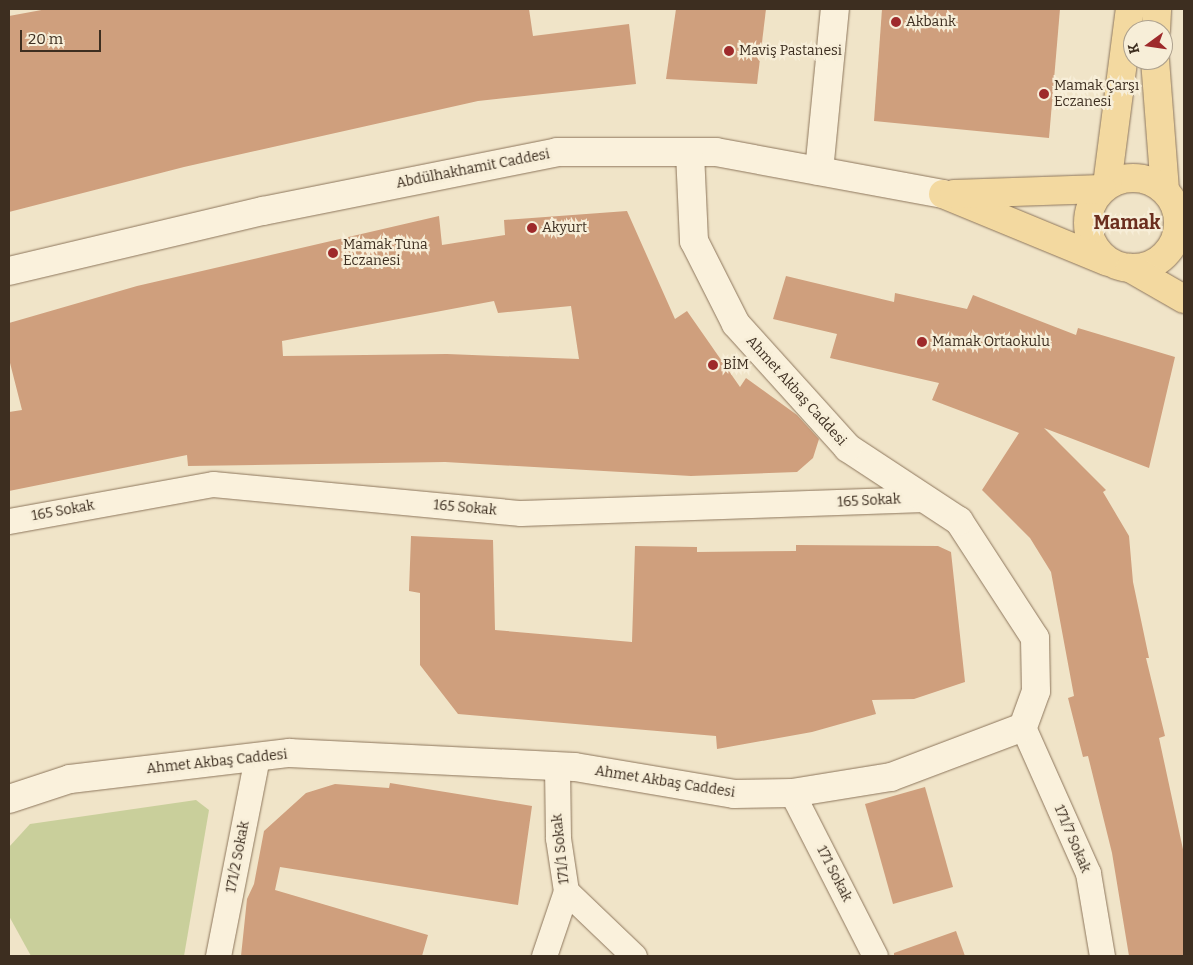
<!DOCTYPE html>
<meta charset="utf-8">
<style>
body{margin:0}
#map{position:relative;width:1193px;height:965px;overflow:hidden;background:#f0e4c8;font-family:Bitter,serif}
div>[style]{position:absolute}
.green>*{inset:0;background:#c9cf9b}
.building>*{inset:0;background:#cf9f7d}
.roads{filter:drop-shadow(0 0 1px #8d765c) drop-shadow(0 0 1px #8d765c)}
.minor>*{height:25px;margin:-12.5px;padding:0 12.5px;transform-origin:12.5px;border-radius:12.5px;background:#faf1dc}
.tertiary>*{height:28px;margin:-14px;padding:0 14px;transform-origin:14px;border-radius:14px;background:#faf1dc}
.secondary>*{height:28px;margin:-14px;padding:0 14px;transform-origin:14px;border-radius:14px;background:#faf1dc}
.primary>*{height:28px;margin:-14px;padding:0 14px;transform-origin:14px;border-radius:14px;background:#f3d9a0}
.primary>.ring{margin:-14px;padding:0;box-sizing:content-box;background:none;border:28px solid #f3d9a0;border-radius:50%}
.dots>*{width:14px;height:14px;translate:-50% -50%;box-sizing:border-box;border:2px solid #f7eed8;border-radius:50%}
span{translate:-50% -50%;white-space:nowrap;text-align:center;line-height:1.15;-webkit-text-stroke:4.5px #f7eed8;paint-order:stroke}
.poi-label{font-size:14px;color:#3d2e20}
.left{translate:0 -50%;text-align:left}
.street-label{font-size:14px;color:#3d2e20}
.district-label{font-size:19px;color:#6b2e1e;font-weight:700}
.frame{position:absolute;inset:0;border:10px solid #3d2e20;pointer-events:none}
.north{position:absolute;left:1123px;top:20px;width:50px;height:50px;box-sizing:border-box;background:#f7eed8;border:1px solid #ada18e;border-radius:50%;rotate:256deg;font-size:14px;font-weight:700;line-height:20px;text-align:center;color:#3d2e20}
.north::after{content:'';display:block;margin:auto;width:18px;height:22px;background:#9e2a2b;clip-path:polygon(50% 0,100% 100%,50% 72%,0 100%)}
.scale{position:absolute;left:20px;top:30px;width:81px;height:22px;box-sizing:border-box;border:2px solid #3d2e20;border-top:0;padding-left:6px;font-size:15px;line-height:18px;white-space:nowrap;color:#3d2e20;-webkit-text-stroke:4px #f7eed8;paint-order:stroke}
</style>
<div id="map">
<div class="green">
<div style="clip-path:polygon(196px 800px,209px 810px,184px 956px,31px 956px,9px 916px,9px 847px,30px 824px)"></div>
</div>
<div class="building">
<div style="clip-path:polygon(47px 9px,529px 9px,533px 36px,629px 24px,636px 84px,478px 101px,184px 167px,9px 212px,9px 16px)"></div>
<div style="clip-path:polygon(676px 9px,766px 9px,757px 84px,666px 79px)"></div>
<div style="clip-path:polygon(882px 9px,1060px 9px,1049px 138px,874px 121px)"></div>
<div style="clip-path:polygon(evenodd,627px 211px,675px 319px,687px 311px,740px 387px,746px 378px,797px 415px,819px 439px,813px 458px,797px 472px,691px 476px,445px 462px,188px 466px,187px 455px,9px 491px,9px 412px,22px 410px,9px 359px,9px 323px,137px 286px,439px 216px,442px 245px,505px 235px,504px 220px,627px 211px,494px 301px,498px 313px,571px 306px,579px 359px,447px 354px,283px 356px,282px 341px,494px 301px)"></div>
<div style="clip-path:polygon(786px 276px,894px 302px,895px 293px,967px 309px,973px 295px,1076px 335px,1078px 328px,1175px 357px,1149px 468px,1044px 428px,1106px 490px,1103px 492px,1129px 536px,1133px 582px,1149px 658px,1146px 658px,1165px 736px,1159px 738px,1184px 854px,1184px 956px,1129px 956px,1112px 853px,1088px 756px,1083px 757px,1068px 698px,1074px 696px,1051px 572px,1030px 538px,982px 490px,1019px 433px,932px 400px,939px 383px,830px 358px,837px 334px,773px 319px)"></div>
<div style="clip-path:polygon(411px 536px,493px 540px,495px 630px,632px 642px,635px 546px,697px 547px,697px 552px,796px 551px,796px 545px,938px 546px,951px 552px,965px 682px,914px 699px,872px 700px,876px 714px,812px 732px,717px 749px,716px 736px,458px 714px,420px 665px,420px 593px,409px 591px)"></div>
<div style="clip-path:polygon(390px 783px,532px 806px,518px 905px,280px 867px,275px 890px,428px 935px,422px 956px,241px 956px,247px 899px,254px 884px,264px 831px,306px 793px,335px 784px,389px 788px)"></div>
<div style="clip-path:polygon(925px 787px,953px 887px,893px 904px,865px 804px)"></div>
<div style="clip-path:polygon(956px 931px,965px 956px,894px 956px,894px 953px)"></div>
</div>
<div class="roads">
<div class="minor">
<div style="left:9px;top:521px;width:207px;rotate:-10.3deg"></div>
<div style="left:213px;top:484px;width:309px;rotate:5.4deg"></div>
<div style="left:521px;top:513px;width:403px;rotate:-2deg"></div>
<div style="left:1023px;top:727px;width:160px;rotate:66deg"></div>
<div style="left:1088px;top:873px;width:84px;rotate:80.4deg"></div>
<div style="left:792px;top:793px;width:183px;rotate:63deg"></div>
<div style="left:566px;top:891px;width:94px;rotate:43.7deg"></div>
<div style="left:218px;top:956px;width:203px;rotate:-78.9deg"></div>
<div style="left:544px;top:956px;width:69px;rotate:-71.3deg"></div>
<div style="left:566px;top:891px;width:54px;rotate:-98.6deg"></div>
<div style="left:558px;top:838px;width:69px;rotate:-90.8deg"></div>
</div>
<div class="tertiary">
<div style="left:9px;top:799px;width:64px;rotate:-18.2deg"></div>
<div style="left:70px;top:779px;width:221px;rotate:-6.8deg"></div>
<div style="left:289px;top:753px;width:286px;rotate:2.8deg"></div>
<div style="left:575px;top:767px;width:161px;rotate:9.6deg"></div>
<div style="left:734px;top:794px;width:58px;rotate:-1deg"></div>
<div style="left:792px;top:793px;width:100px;rotate:-9.2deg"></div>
<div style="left:891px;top:777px;width:141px;rotate:-20.7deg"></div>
<div style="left:1023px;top:727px;width:38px;rotate:-70deg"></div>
<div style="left:1036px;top:691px;width:53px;rotate:-91.1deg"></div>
<div style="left:1035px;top:638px;width:140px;rotate:-123deg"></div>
<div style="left:959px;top:521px;width:133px;rotate:-146.7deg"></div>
<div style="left:848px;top:448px;width:167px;rotate:-132.1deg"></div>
<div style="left:736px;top:324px;width:93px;rotate:-116.8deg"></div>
<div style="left:694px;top:241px;width:89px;rotate:-92.6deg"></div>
</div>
<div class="secondary">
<div style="left:819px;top:171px;width:163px;rotate:-84.4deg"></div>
<div style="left:9px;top:271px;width:261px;rotate:-13.3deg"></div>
<div style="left:263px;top:211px;width:300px;rotate:-11.3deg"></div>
<div style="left:557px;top:152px;width:159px"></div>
<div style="left:716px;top:152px;width:231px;rotate:10.5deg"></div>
</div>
<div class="primary">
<div style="left:1156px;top:30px;width:21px;rotate:-87deg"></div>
<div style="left:1155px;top:60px;width:129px;rotate:85.6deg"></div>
<div class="ring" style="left:1088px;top:178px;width:62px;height:62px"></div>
<div style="left:1107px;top:185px;width:177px;rotate:-82.6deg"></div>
<div style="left:943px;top:194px;width:178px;rotate:22.4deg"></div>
<div style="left:954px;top:194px;width:148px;rotate:-1.9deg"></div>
<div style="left:1130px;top:268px;width:62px;rotate:29.9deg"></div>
</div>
</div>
<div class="dots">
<div style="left:896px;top:22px;background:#9e2a2b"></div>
<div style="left:729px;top:51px;background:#9e2a2b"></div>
<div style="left:1044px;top:94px;background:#9e2a2b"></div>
<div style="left:532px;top:228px;background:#9e2a2b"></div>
<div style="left:333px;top:253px;background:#9e2a2b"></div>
<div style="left:922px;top:342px;background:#9e2a2b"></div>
<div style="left:713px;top:365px;background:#9e2a2b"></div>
</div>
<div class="poi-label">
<span class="left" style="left:906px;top:22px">Akbank</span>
<span class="left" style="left:739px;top:51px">Maviş Pastanesi</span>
<span class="left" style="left:1054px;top:94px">Mamak Çarşı<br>Eczanesi</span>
<span class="left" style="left:542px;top:228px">Akyurt</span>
<span class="left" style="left:343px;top:253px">Mamak Tuna<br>Eczanesi</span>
<span class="left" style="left:932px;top:342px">Mamak Ortaokulu</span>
<span class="left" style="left:723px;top:365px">BİM</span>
</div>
<div class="street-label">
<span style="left:473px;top:169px;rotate:-11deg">Abdülhakhamit Caddesi</span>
<span style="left:796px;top:391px;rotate:48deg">Ahmet Akbaş Caddesi</span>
<span style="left:869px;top:501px;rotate:-3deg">165 Sokak</span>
<span style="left:465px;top:508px;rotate:5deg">165 Sokak</span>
<span style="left:63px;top:511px;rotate:-10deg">165 Sokak</span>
<span style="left:217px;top:762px;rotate:-6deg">Ahmet Akbaş Caddesi</span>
<span style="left:665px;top:782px;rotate:9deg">Ahmet Akbaş Caddesi</span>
<span style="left:1072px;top:839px;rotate:67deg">171/7 Sokak</span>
<span style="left:561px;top:849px;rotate:-96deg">171/1 Sokak</span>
<span style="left:238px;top:857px;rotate:-79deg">171/2 Sokak</span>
<span style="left:834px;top:874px;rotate:63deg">171 Sokak</span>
</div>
<div class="district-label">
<span style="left:1127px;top:223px">Mamak</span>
</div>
<div class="frame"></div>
<div class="north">K</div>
<div class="scale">20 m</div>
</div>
